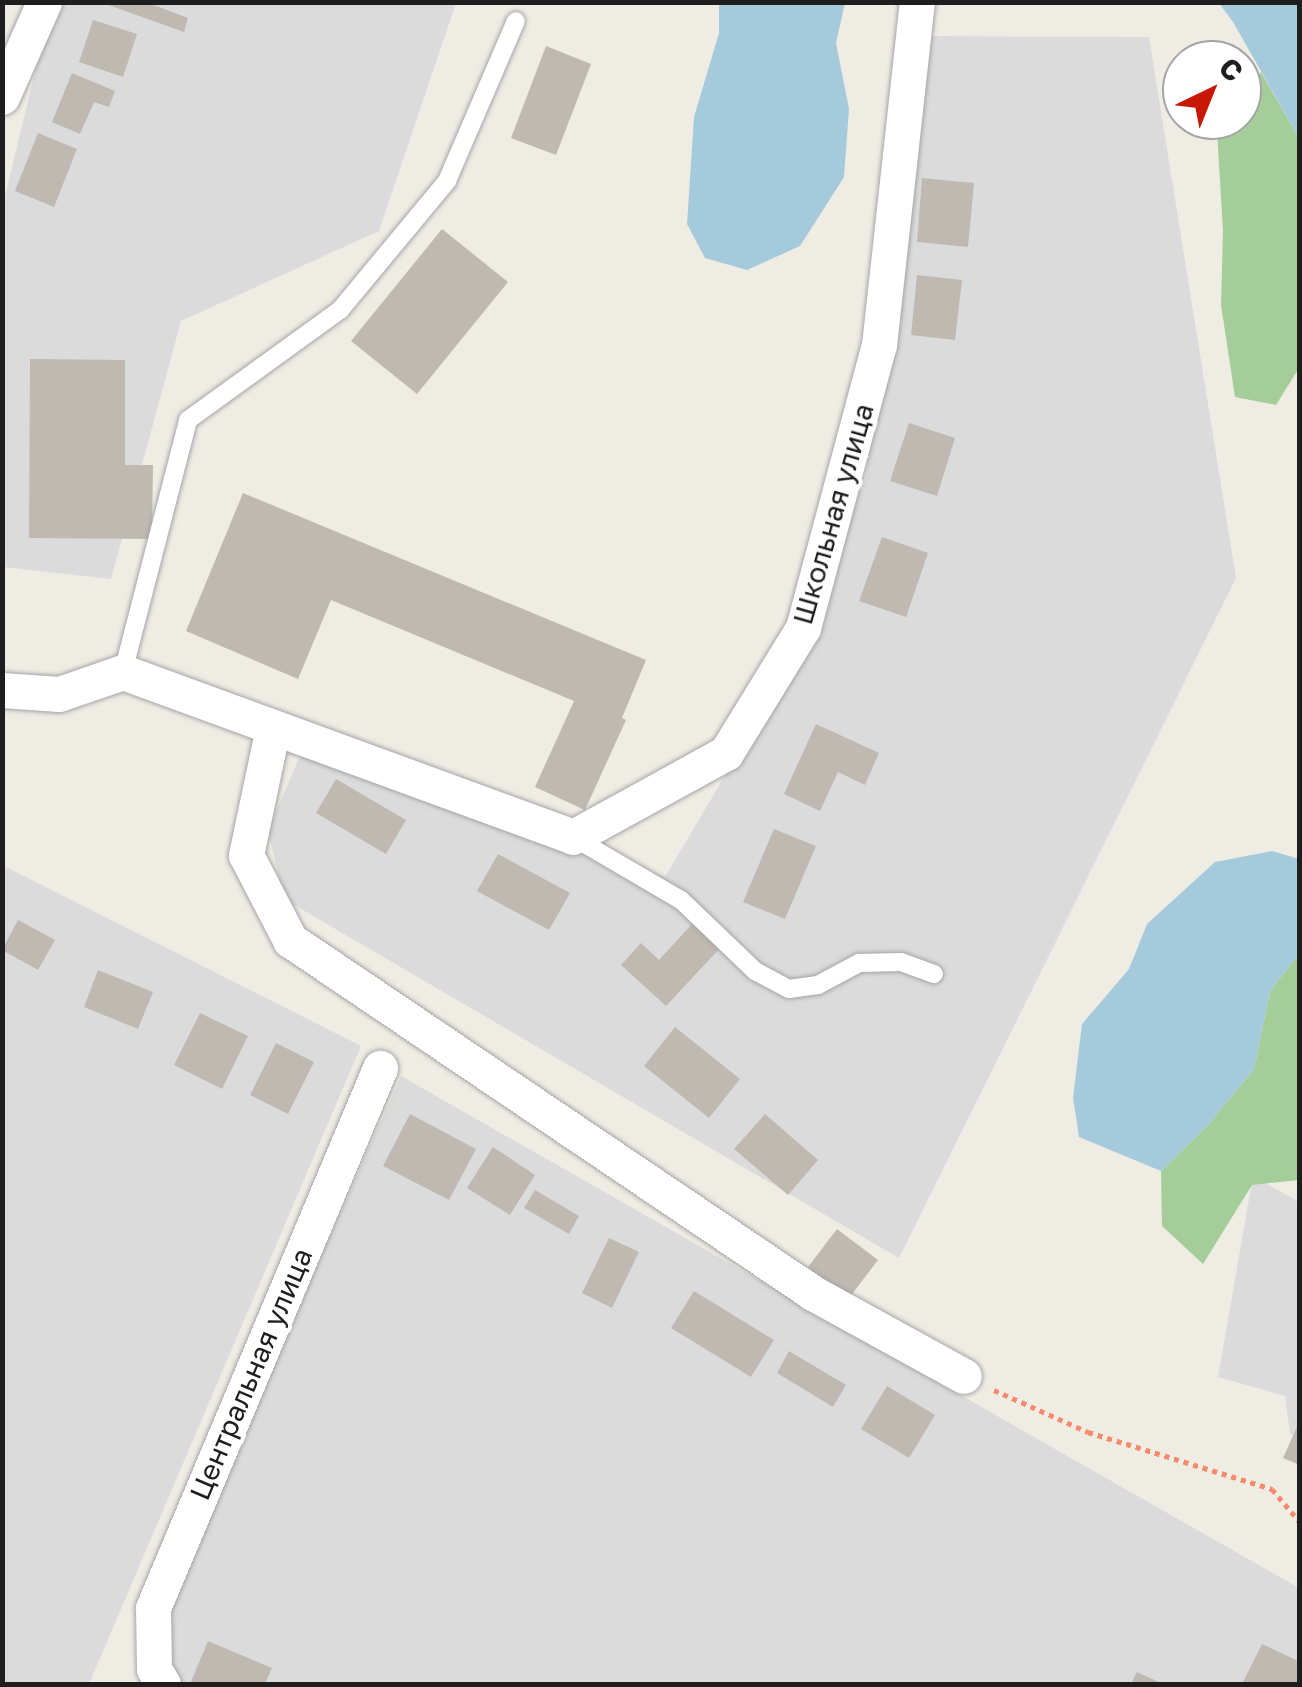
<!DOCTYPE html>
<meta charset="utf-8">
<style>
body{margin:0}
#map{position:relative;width:1302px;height:1687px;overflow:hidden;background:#efece4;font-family:"Golos Text",sans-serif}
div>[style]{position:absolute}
.residential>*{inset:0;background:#dcdbdb}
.forest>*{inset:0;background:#a4cd9a}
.water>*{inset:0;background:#a5cadc}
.building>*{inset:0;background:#bfb9b1}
.path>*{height:5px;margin-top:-2.5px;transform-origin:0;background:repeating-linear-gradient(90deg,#f7896d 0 5px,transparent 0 10px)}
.roads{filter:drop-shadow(0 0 2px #a5a5a5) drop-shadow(0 0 2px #a5a5a5)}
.service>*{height:18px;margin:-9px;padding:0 9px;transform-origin:9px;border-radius:9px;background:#fff}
.minor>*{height:35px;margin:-17.5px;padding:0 17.5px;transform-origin:17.5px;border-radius:17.5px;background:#fff}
span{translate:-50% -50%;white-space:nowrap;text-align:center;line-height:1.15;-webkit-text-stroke:8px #fff;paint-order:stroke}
.street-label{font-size:28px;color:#1e1e1e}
.frame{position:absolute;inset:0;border:5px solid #1e1e1e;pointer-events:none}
.north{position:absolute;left:1162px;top:40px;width:100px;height:100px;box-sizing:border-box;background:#fff;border:2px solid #a5a5a5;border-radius:50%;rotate:43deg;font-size:28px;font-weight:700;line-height:40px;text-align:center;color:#1e1e1e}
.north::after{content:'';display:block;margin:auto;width:35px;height:45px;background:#c81704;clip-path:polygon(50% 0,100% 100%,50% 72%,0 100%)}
</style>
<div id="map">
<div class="residential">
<div style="clip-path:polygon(52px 3px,456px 3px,379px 231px,181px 321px,111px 579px,3px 567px,3px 204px)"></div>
<div style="clip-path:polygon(918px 36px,1149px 37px,1236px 578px,899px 1258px,284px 899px,268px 830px,310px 733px,665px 877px,779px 684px,866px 477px)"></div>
<div style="clip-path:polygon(2px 865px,361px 1046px,89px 1684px,3px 1684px)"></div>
<div style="clip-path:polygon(401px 1076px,1299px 1588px,1299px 1684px,161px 1684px,141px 1664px)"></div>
<div style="clip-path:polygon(1253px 1176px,1299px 1202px,1299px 1440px,1290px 1433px,1285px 1396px,1218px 1377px)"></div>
</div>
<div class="forest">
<div style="clip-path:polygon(1261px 72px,1299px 138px,1299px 368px,1276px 405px,1235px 397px,1221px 305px,1223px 231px,1217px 131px,1225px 120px,1242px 120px,1242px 97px)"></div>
<div style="clip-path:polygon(1299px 954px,1299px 1180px,1252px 1185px,1203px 1264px,1162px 1226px,1161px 1171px,1207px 1126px,1254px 1069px,1270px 991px)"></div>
</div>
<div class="water">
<div style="clip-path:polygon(719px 3px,845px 3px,836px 43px,849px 109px,844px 177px,800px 246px,747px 270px,705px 258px,687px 224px,694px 117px,719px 33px)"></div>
<div style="clip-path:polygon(1219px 3px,1299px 3px,1299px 138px,1233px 22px)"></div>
<div style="clip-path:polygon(1272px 851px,1299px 859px,1299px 954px,1270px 991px,1254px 1069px,1207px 1126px,1161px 1171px,1079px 1137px,1073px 1098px,1082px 1024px,1129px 969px,1147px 924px,1215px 862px)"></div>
</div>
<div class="building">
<div style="clip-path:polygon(146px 2px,188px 18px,184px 32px,103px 3px)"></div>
<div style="clip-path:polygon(93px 20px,137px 34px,123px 77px,79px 62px)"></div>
<div style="clip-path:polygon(546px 46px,591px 64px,556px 155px,511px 138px)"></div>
<div style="clip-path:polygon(72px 73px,115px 91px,109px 107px,94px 102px,80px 134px,52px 122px)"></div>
<div style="clip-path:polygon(38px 133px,77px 149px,54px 207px,15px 191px)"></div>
<div style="clip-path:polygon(922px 178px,974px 183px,968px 247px,917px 242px)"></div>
<div style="clip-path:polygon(442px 229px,508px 282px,417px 394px,351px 341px)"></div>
<div style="clip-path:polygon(917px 275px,962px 280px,955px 340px,911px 335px)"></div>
<div style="clip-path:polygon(30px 359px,125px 360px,125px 465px,153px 465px,152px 539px,29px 538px)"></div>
<div style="clip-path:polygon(909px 423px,955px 438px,937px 496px,890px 481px)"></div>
<div style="clip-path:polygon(243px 493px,646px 660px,622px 718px,626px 720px,585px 810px,535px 787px,574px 701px,331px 600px,298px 679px,186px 631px)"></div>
<div style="clip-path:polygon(882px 537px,928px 553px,906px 617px,859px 601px)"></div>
<div style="clip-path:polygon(816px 724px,879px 753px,865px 785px,838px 772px,820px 811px,784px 794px)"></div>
<div style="clip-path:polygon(336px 779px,406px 820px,386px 854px,316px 813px)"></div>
<div style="clip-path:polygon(774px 829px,816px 846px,785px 919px,743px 902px)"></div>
<div style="clip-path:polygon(498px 854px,570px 893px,549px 930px,477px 891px)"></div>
<div style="clip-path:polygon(18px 920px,55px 940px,38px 970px,2px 950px)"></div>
<div style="clip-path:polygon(694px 922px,721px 947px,666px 1006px,621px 965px,641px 943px,659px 960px)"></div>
<div style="clip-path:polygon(98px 970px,153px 992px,138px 1029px,84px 1007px)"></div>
<div style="clip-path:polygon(200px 1013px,248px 1036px,222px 1089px,174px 1065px)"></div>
<div style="clip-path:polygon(675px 1027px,740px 1079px,709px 1118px,644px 1066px)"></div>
<div style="clip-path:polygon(276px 1043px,314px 1062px,288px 1114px,250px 1095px)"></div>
<div style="clip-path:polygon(410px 1114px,476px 1149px,449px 1200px,383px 1166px)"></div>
<div style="clip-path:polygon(765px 1114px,818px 1160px,788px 1195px,734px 1149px)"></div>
<div style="clip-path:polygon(493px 1147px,535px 1175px,510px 1215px,467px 1188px)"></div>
<div style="clip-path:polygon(535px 1190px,579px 1216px,569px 1234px,524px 1208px)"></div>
<div style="clip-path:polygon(837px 1229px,878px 1260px,849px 1298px,808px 1267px)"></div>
<div style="clip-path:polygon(609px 1238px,639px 1252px,612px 1308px,582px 1293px)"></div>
<div style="clip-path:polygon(694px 1291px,774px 1340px,751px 1377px,671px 1328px)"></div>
<div style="clip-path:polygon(789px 1351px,846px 1385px,833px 1407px,777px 1373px)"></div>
<div style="clip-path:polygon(887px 1386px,935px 1415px,909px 1458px,861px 1429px)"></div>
<div style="clip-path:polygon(1300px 1420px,1300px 1465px,1283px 1458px)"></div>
<div style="clip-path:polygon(208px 1641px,272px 1668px,265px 1684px,190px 1684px)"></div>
<div style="clip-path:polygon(1262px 1644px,1300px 1662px,1300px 1684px,1242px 1684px)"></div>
<div style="clip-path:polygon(1137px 1672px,1163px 1684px,1131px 1684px)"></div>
</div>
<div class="path">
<div style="left:994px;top:1390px;width:103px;rotate:24.1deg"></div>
<div style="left:1088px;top:1432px;width:193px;rotate:17.2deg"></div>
<div style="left:1272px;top:1489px;width:43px;rotate:49.7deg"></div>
</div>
<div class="roads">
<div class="service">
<div style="left:123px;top:672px;width:260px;rotate:-75.5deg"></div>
<div style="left:188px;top:420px;width:188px;rotate:-35.9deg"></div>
<div style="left:340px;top:310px;width:168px;rotate:-50.3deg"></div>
<div style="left:447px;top:181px;width:174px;rotate:-66.7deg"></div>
<div style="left:573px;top:837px;width:125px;rotate:30.3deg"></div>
<div style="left:681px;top:900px;width:103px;rotate:43.8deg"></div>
<div style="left:755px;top:971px;width:38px;rotate:28deg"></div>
<div style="left:789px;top:989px;width:29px;rotate:-8deg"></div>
<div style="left:818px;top:985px;width:47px;rotate:-28.2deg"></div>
<div style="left:859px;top:963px;width:42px;rotate:-1.4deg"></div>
<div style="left:901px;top:962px;width:35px;rotate:20deg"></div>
</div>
<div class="minor">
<div style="left:2px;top:97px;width:104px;rotate:-66.1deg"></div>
<div style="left:2px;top:690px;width:57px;rotate:4deg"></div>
<div style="left:59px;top:694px;width:68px;rotate:-19deg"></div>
<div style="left:123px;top:672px;width:479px;rotate:20.1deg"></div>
<div style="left:573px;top:837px;width:175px;rotate:-28.8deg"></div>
<div style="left:726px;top:753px;width:147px;rotate:-58.4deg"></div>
<div style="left:803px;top:628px;width:293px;rotate:-75deg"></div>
<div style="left:879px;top:345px;width:345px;rotate:-83.7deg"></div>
<div style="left:273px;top:727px;width:131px;rotate:101.9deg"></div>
<div style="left:246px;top:855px;width:96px;rotate:62.6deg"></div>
<div style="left:290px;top:940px;width:631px;rotate:34.02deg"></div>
<div style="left:813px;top:1293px;width:172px;rotate:28.8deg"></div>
<div style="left:163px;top:1684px;width:17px;rotate:-121deg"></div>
<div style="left:154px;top:1669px;width:61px;rotate:-90.9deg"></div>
<div style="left:153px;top:1608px;width:586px;rotate:-67.2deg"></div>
</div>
</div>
<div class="street-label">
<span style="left:833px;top:514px;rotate:-74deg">Школьная улица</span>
<span style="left:251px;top:1374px;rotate:-67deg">Центральная улица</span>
</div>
<div class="frame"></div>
<div class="north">С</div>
</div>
